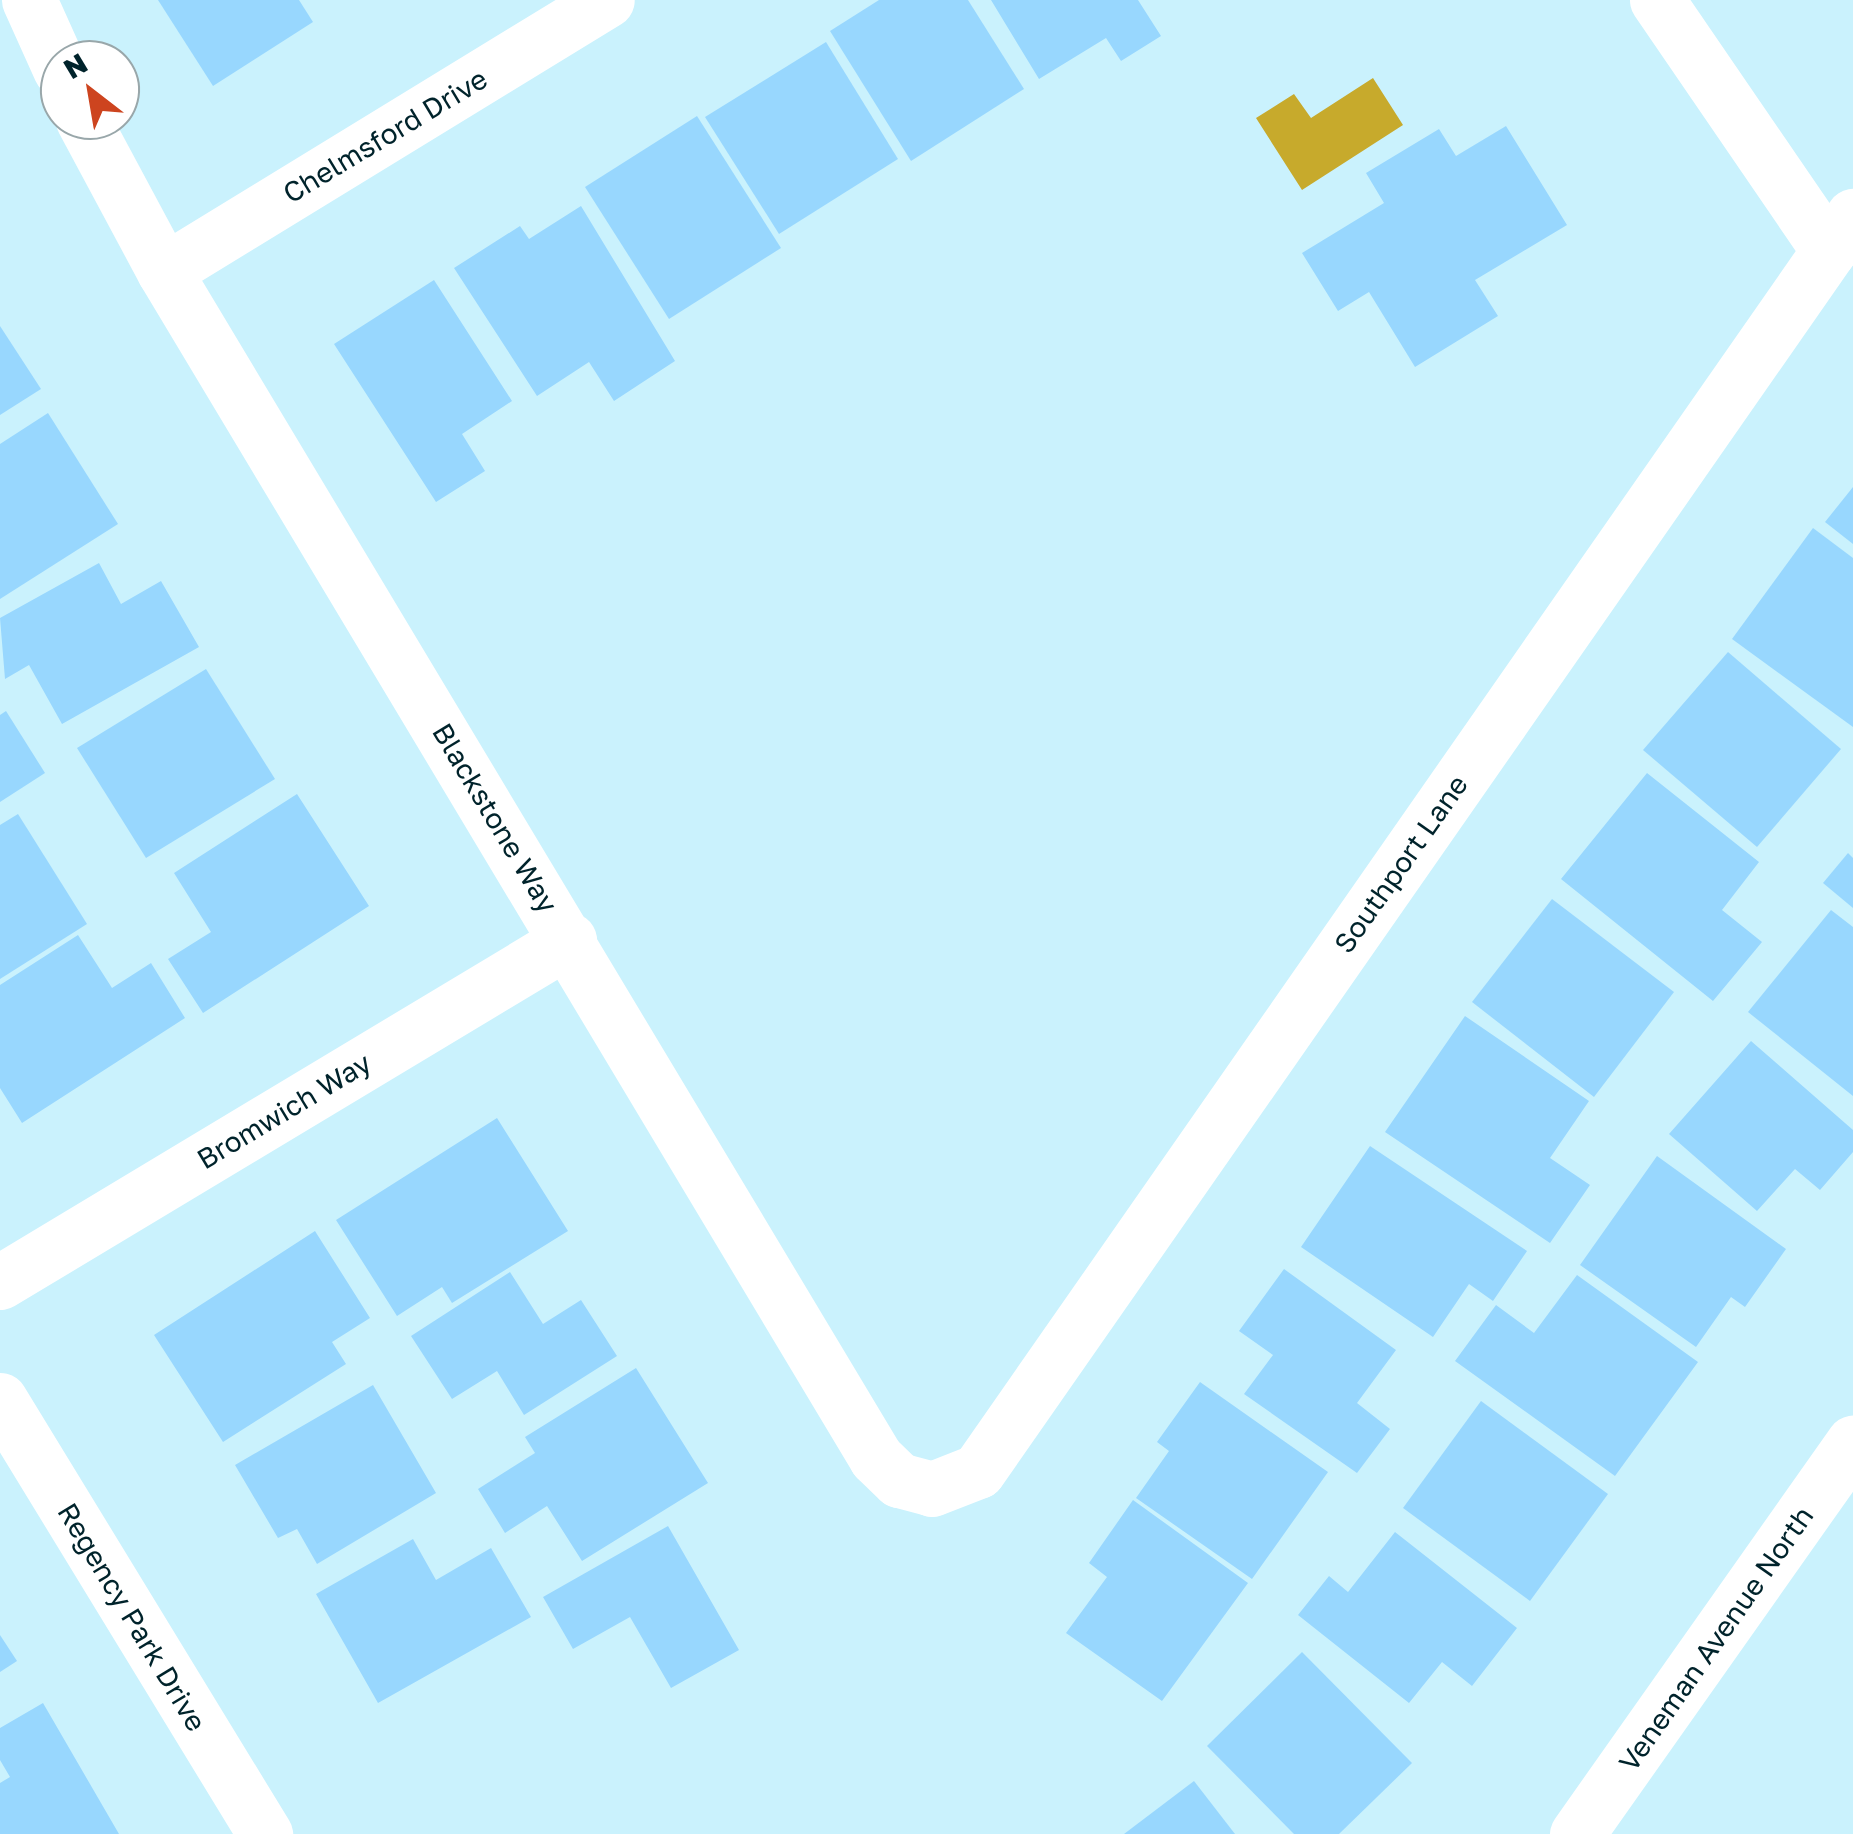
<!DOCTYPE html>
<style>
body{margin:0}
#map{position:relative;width:1853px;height:1834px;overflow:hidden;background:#caf2fd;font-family:"Golos Text",sans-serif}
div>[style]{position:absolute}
.water>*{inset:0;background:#c7aa2c}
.building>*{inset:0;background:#98d7fe}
.minor>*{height:55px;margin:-27.5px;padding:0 27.5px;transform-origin:27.5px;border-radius:27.5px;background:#fff}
span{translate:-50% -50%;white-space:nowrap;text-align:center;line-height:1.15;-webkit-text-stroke:9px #fff;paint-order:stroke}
.street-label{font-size:28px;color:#00232b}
.north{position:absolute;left:40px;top:40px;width:100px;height:100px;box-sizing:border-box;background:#fff;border:2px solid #99a7aa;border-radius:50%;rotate:329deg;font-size:28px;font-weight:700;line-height:40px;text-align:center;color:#00232b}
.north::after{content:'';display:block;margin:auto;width:35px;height:45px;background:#cd441f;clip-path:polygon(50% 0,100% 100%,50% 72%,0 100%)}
</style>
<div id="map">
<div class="water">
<div style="clip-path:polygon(1373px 78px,1403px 125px,1302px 190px,1256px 118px,1294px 94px,1311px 118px)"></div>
</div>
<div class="building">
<div style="clip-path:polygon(158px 0,299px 0,313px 22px,213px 86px)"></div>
<div style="clip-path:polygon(879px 0,968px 0,1024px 89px,911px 161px,830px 31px)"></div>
<div style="clip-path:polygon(991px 0,1138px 0,1161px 36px,1121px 61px,1106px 38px,1039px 79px)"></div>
<div style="clip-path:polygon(826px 42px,898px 159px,779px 234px,705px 117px)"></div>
<div style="clip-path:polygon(697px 116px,781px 248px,669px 319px,585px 187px)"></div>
<div style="clip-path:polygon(1506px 126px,1567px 225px,1475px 280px,1498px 316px,1415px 367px,1369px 292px,1338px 311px,1302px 253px,1384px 203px,1366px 173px,1439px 129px,1456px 156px)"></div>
<div style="clip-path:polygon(581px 206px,675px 361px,614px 401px,589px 362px,537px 396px,454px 268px,520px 226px,529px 239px)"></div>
<div style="clip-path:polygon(434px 280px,512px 401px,462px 434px,485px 471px,436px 502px,334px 344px)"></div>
<div style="clip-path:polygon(0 326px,41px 389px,0 415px)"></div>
<div style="clip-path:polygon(48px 413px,118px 524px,0 599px,0 444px)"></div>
<div style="clip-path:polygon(1853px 487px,1853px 544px,1825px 522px)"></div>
<div style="clip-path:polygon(1813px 528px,1853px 558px,1853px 727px,1732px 639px)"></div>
<div style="clip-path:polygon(99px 563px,121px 604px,161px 581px,199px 647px,62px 724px,29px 665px,5px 679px,0 618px)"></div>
<div style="clip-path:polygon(1728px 652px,1841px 749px,1757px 847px,1643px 750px)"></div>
<div style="clip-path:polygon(206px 669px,275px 779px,146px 858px,77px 748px)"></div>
<div style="clip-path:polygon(6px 711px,45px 773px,0 802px,0 715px)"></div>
<div style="clip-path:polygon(1647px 773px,1759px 862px,1722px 910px,1762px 942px,1713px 1001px,1561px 879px)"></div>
<div style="clip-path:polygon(297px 794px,369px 906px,203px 1013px,168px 959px,211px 932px,174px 873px)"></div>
<div style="clip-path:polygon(18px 814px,87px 924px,0 979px,0 825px)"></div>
<div style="clip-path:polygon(1848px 853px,1853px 858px,1853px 908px,1823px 883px)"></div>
<div style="clip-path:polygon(1552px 899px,1674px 992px,1594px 1097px,1472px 1002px)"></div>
<div style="clip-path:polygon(1831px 910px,1853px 927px,1853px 1096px,1748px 1012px)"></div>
<div style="clip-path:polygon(78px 935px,112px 988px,151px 963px,185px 1018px,22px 1123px,0 1088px,0 985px)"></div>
<div style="clip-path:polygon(1465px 1016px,1589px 1101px,1550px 1158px,1590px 1185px,1550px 1243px,1385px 1132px)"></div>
<div style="clip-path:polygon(1751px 1041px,1853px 1130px,1853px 1152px,1820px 1190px,1795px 1169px,1757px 1211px,1669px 1134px)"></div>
<div style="clip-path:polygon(497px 1118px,568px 1231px,452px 1303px,442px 1287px,397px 1316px,336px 1220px)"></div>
<div style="clip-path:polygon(1370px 1146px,1527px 1251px,1493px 1301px,1469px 1284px,1433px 1337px,1301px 1247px)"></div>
<div style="clip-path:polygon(1657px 1156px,1786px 1249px,1745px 1307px,1731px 1297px,1696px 1347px,1580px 1265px)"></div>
<div style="clip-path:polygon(315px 1231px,370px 1318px,332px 1342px,346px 1364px,223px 1442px,154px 1335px)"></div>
<div style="clip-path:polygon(1284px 1269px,1396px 1350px,1357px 1403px,1390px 1429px,1357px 1473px,1244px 1394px,1273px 1355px,1239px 1331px)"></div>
<div style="clip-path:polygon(510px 1272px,543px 1324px,581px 1300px,617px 1356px,524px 1415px,497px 1371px,452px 1399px,411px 1336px)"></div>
<div style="clip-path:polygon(1577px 1275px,1698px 1362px,1615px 1476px,1455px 1361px,1496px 1305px,1534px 1333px)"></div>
<div style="clip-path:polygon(636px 1368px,708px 1483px,582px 1561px,547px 1506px,505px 1533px,478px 1489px,535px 1453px,525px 1437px)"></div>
<div style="clip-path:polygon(1200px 1382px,1328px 1472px,1252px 1579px,1136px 1498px,1169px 1451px,1157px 1442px)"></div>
<div style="clip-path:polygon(373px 1385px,436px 1493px,317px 1564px,297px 1529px,278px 1538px,235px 1465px)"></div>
<div style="clip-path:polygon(1481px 1401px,1608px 1494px,1530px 1601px,1403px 1508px)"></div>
<div style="clip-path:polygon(1133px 1500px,1248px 1583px,1162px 1701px,1066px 1633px,1107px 1577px,1089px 1563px)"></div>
<div style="clip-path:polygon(668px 1526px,739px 1650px,671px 1688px,630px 1617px,573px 1649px,543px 1597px)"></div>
<div style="clip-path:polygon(1395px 1532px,1517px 1628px,1472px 1686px,1442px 1662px,1409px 1703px,1298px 1615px,1329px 1576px,1348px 1592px)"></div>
<div style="clip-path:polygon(413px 1539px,436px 1580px,491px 1548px,531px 1617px,378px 1703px,316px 1594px)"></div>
<div style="clip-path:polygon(0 1635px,17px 1661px,0 1672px)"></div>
<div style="clip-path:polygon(1302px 1652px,1412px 1763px,1339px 1834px,1294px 1834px,1207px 1746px)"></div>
<div style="clip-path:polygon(43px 1703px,119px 1834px,0 1834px,0 1783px,10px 1777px,0 1760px,0 1728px)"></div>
<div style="clip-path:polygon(1194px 1781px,1235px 1834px,1124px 1834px)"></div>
</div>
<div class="minor">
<div style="left:29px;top:0;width:76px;rotate:65.8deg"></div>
<div style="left:1657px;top:0;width:304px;rotate:55.6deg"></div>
<div style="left:83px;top:120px;width:171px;rotate:61.8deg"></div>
<div style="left:164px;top:271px;width:1384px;rotate:59.04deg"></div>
<div style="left:876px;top:1458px;width:32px;rotate:44deg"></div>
<div style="left:899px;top:1480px;width:34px;rotate:15deg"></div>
<div style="left:932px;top:1489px;width:49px;rotate:-21.4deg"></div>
<div style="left:978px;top:1471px;width:1530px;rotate:-55.12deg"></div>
<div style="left:164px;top:271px;width:519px;rotate:-31.46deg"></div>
<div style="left:0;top:1282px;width:664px;rotate:-31.01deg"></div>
<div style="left:0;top:1400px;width:509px;rotate:58.59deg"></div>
<div style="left:1577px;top:1834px;width:479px;rotate:-54.8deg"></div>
</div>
<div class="street-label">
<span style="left:385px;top:136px;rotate:-31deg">Chelmsford Drive</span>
<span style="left:495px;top:818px;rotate:59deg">Blackstone Way</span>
<span style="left:1401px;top:864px;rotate:-55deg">Southport Lane</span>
<span style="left:284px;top:1111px;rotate:-31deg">Bromwich Way</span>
<span style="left:132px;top:1617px;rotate:59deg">Regency Park Drive</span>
<span style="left:1716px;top:1639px;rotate:-55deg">Veneman Avenue North</span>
</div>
<div class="north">N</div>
</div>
